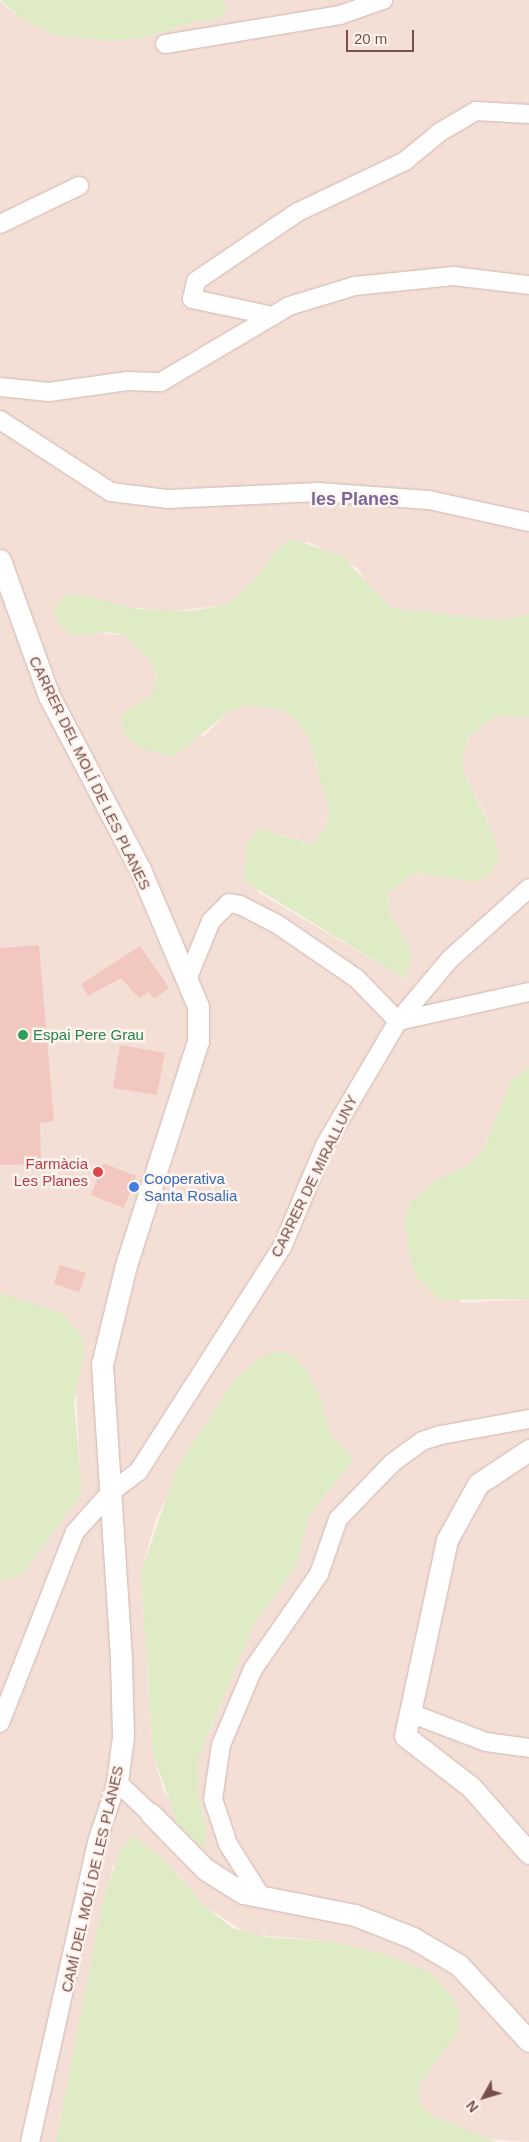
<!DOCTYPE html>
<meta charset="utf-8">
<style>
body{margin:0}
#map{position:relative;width:529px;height:2142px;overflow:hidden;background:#fdefe8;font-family:Arial,sans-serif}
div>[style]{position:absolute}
.residential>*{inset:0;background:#f4dfd6}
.green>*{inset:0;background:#deebc5}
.building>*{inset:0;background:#f2c7bf}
.roads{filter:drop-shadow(0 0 1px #d1b7b0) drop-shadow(0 0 1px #d1b7b0)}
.minor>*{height:18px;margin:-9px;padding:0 9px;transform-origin:9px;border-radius:9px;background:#fff}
.tertiary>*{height:21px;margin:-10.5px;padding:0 10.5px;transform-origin:10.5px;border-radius:10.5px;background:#fff}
.dots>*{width:14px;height:14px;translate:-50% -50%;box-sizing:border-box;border:2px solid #fff4ee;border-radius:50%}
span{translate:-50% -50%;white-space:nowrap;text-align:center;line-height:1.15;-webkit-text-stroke:5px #fff4ee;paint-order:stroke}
.street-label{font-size:15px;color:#77504b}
.leisure-label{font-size:15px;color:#27864d}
.left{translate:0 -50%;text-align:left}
.health-label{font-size:15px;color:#be3a42}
.right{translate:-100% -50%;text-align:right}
.shop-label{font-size:15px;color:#366cbe}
.quarter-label{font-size:18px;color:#7c679a;font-weight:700}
.north{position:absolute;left:459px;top:2072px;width:50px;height:50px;-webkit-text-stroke:4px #fff4ee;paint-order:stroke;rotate:231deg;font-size:14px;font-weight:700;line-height:20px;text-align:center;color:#77504b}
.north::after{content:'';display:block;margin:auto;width:18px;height:22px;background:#77504b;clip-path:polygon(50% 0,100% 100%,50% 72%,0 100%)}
.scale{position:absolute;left:346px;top:30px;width:68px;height:22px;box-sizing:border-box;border:2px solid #77504b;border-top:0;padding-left:6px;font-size:15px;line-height:18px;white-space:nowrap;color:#77504b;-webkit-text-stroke:4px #fff4ee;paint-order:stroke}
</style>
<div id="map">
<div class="residential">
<div style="clip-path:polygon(evenodd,224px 0,529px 0,529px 614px,501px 621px,391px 608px,377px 596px,356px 567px,309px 542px,277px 548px,257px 579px,227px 605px,172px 611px,118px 606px,101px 599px,92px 633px,125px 635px,151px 661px,157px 678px,151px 696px,121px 715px,204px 736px,230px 711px,248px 705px,283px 710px,298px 722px,309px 738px,329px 810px,326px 828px,313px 844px,277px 833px,258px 892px,405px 979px,411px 961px,409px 945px,389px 912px,388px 894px,415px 872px,472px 882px,489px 823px,465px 775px,462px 756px,469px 737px,496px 715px,529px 717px,529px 1067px,511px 1081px,484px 1148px,470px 1164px,437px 1180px,461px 1303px,529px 1299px,529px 2142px,482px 2139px,432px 2116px,419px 2103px,418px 2085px,448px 2046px,431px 1973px,384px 1954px,333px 1942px,248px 1934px,205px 1906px,173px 1869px,113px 1866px,56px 2142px,0 2142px,0 1580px,6px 1580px,80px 1475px,76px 1388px,46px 1308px,0 1293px,0 2px,22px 19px,55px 35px,109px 41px,144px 38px,196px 21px,215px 20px,228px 10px,224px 0,261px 1357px,322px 1401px,330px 1434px,354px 1459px,309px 1516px,296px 1567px,253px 1626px,198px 1759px,198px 1795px,207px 1830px,205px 1850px,163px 1790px,153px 1754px,141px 1572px,156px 1519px,190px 1449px,233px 1382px,261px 1357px)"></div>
</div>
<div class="green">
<div style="clip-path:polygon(0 0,224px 0,228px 10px,215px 20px,196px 21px,144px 38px,109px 41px,55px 35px,22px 19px)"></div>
<div style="clip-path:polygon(292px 539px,342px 556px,391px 608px,501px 621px,529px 614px,529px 717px,496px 715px,469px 737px,462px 756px,465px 775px,496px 840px,498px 859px,489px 876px,472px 882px,415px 872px,388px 894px,389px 912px,409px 945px,411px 961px,405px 979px,244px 881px,247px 843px,259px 829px,313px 844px,326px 828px,329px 810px,309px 738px,298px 722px,283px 710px,248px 705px,230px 711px,173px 757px,138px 747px,124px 734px,121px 715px,151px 696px,157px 678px,151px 661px,125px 635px,108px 632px,73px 636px,59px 625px,53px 609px,64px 596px,83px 595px,137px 609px,191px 611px,227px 605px,256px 579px,277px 548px)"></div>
<div style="clip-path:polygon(529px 1067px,529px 1299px,440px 1300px,416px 1276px,409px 1256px,405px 1220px,410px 1203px,437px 1180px,470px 1164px,484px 1149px,511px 1081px)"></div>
<div style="clip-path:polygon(0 1293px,62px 1313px,83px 1337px,84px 1353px,74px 1403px,82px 1494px,22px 1575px,6px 1580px,0 1580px)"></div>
<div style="clip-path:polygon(278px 1351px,294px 1356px,306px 1370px,322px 1401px,330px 1434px,354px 1459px,309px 1516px,296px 1567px,253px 1626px,198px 1759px,198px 1795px,207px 1830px,205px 1850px,178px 1824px,153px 1754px,141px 1572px,177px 1468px,233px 1382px,261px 1357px)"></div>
<div style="clip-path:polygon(133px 1836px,161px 1857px,205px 1906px,232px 1928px,266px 1937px,333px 1942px,384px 1954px,431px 1973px,453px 1998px,460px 2014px,458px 2032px,419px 2085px,419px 2103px,432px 2116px,496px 2142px,56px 2142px,103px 1901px,121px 1849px)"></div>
</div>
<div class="building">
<div style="clip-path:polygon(39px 945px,54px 1121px,40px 1123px,41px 1164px,0 1165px,0 948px)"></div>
<div style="clip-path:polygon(140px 946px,169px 988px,154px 999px,149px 992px,139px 998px,121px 978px,88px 996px,81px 984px)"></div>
<div style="clip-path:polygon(120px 1045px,165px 1053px,157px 1095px,113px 1088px)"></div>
<div style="clip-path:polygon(103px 1163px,136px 1176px,124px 1208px,91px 1195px)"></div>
<div style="clip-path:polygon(60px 1265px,86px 1273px,79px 1292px,54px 1284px)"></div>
</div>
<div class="roads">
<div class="minor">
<div style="left:165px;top:44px;width:177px;rotate:-9.4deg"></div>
<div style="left:340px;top:15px;width:46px;rotate:-19.2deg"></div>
<div style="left:0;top:224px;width:88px;rotate:-25.7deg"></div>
<div style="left:273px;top:316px;width:83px;rotate:-168.1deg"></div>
<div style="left:192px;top:299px;width:18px;rotate:-77deg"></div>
<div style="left:196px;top:281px;width:123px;rotate:-34.1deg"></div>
<div style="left:298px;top:212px;width:119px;rotate:-25.5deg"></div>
<div style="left:405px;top:161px;width:45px;rotate:-39.6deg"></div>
<div style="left:440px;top:132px;width:42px;rotate:-30.3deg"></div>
<div style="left:476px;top:111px;width:53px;rotate:3.2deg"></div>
<div style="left:0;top:387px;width:49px;rotate:5.8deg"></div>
<div style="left:49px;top:392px;width:79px;rotate:-8deg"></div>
<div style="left:127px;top:381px;width:34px;rotate:2deg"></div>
<div style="left:161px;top:382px;width:149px;rotate:-30.7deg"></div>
<div style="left:289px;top:306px;width:69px;rotate:-16.9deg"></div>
<div style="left:355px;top:286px;width:99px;rotate:-5.8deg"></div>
<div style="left:453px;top:276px;width:77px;rotate:6.8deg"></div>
<div style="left:0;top:420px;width:132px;rotate:33deg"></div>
<div style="left:111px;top:492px;width:56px;rotate:7.1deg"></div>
<div style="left:167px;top:499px;width:152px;rotate:-2.6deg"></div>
<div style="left:319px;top:492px;width:110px;rotate:4.2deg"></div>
<div style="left:429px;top:500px;width:102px;rotate:12.4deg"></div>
<div style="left:188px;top:977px;width:61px;rotate:-67.7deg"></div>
<div style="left:211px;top:921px;width:25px;rotate:-45deg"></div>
<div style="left:229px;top:903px;width:11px;rotate:10deg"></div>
<div style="left:240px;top:905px;width:42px;rotate:27.2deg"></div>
<div style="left:277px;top:924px;width:96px;rotate:34.4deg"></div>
<div style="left:356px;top:978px;width:60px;rotate:45.7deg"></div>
<div style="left:398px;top:1021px;width:134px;rotate:-12.5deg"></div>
<div style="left:410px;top:1713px;width:81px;rotate:20.9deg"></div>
<div style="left:486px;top:1742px;width:43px;rotate:7.9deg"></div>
<div style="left:0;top:1723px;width:205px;rotate:-68.6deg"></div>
<div style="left:75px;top:1532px;width:54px;rotate:-48deg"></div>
<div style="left:111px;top:1492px;width:34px;rotate:-37deg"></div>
<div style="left:138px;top:1472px;width:269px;rotate:-57.4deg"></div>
<div style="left:283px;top:1245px;width:108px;rotate:-67.2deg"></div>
<div style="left:325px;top:1145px;width:144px;rotate:-59.5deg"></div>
<div style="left:398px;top:1021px;width:81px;rotate:-50deg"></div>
<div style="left:450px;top:959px;width:106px;rotate:-41.9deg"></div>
<div style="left:262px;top:1898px;width:64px;rotate:-122.2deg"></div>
<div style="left:228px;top:1844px;width:47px;rotate:-108.4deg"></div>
<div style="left:213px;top:1799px;width:55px;rotate:-81.6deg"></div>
<div style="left:221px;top:1745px;width:82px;rotate:-67.2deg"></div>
<div style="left:253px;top:1669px;width:116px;rotate:-55.2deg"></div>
<div style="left:319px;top:1574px;width:58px;rotate:-70.9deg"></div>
<div style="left:338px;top:1519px;width:78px;rotate:-46deg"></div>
<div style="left:392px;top:1463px;width:37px;rotate:-36deg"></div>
<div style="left:422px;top:1441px;width:20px;rotate:-18deg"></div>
<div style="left:441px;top:1435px;width:89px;rotate:-10.3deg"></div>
<div style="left:30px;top:2142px;width:311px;rotate:-77.4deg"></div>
<div style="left:98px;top:1839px;width:60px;rotate:-71.6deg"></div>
<div style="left:117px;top:1782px;width:47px;rotate:43.3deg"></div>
</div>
<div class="tertiary">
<div style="left:0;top:560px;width:145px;rotate:70.2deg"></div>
<div style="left:49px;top:696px;width:195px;rotate:62.3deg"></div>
<div style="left:140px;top:869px;width:149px;rotate:67.1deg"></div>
<div style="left:198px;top:1006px;width:35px;rotate:90deg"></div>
<div style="left:198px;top:1041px;width:235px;rotate:107.8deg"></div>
<div style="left:126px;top:1265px;width:102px;rotate:103.6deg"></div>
<div style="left:102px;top:1364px;width:297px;rotate:86.3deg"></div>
<div style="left:121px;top:1660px;width:77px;rotate:88.5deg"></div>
<div style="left:123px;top:1737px;width:45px;rotate:97.6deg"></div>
<div style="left:529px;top:1450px;width:61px;rotate:146.3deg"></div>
<div style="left:478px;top:1484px;width:64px;rotate:119deg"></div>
<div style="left:447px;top:1540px;width:200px;rotate:102.1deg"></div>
<div style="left:405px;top:1736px;width:83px;rotate:37.7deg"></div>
<div style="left:471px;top:1787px;width:88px;rotate:48.7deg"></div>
<div style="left:151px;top:1814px;width:77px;rotate:45.5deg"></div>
<div style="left:205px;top:1869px;width:45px;rotate:32.3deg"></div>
<div style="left:243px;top:1893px;width:114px;rotate:11.1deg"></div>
<div style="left:355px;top:1915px;width:62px;rotate:21.6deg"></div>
<div style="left:413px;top:1938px;width:53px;rotate:30.4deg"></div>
<div style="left:459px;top:1965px;width:103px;rotate:47.4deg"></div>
</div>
</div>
<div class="dots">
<div style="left:23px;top:1035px;background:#2e9e5b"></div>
<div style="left:98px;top:1172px;background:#e0444e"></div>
<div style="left:134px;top:1187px;background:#3f7fe0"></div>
</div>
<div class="street-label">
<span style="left:90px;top:773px;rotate:64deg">CARRER DEL MOLÍ DE LES PLANES</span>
<span style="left:314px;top:1176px;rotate:-64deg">CARRER DE MIRALLUNY</span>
<span style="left:92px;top:1879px;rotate:-77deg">CAMÍ DEL MOLÍ DE LES PLANES</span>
</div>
<div class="leisure-label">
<span class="left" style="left:33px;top:1035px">Espai Pere Grau</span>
</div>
<div class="health-label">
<span class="right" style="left:88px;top:1172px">Farmàcia<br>Les Planes</span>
</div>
<div class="shop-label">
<span class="left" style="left:144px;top:1187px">Cooperativa<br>Santa Rosalia</span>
</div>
<div class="quarter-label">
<span style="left:355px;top:499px">les Planes</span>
</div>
<div class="north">N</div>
<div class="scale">20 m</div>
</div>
